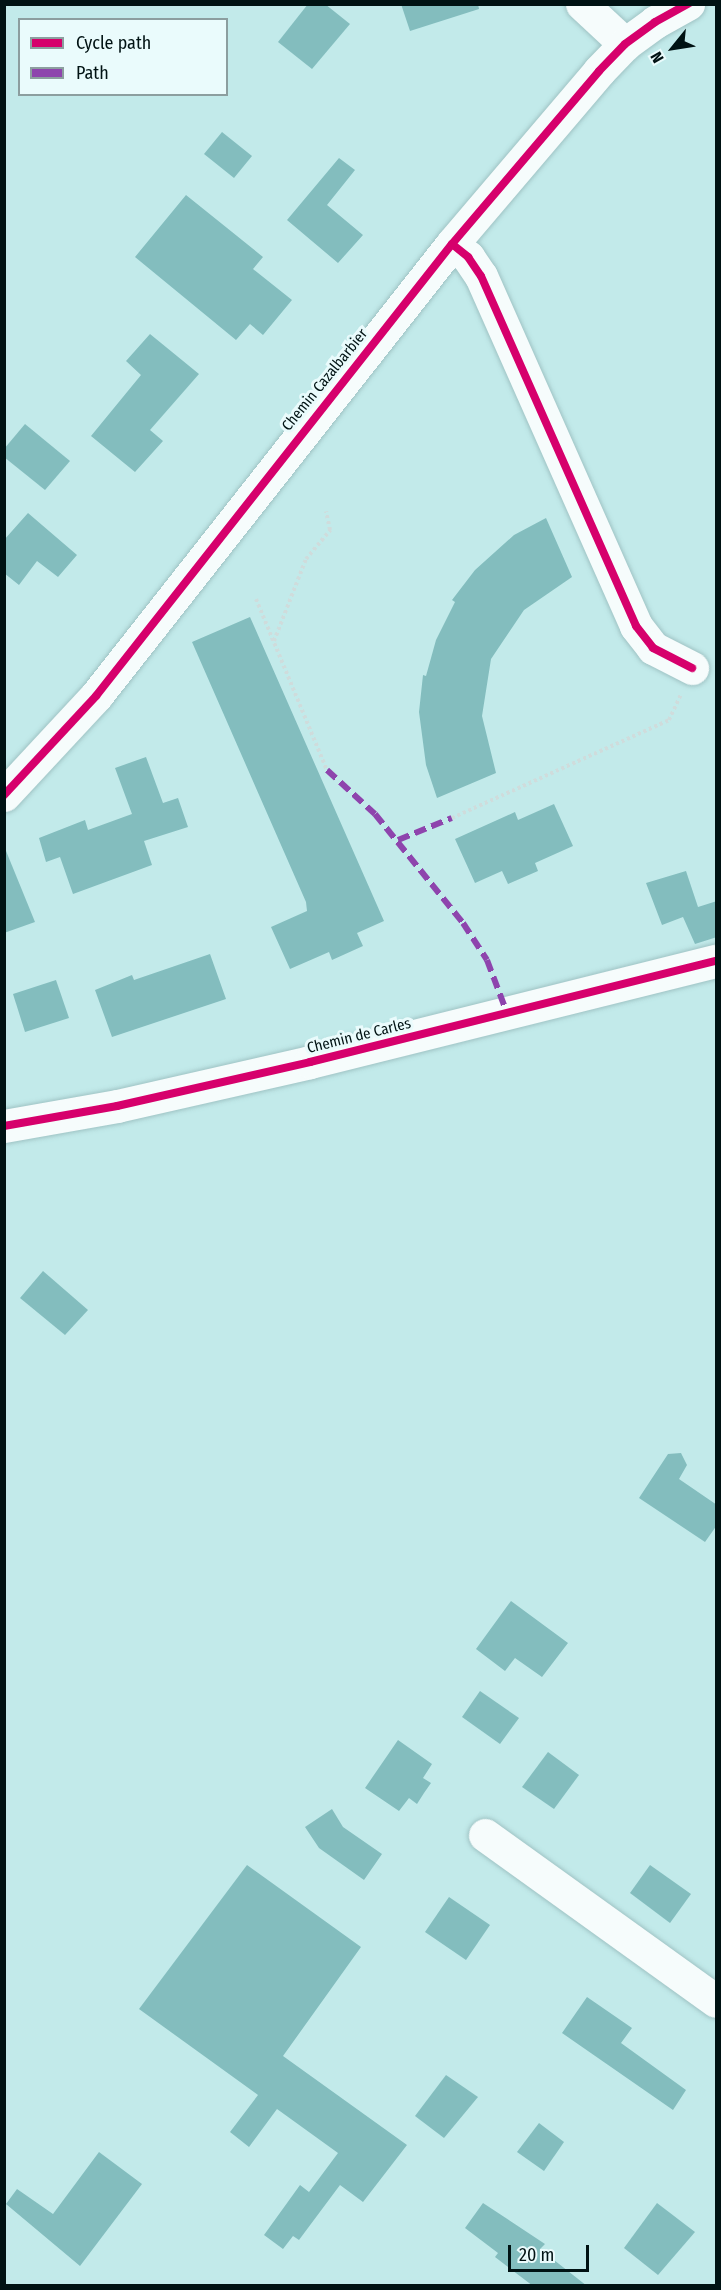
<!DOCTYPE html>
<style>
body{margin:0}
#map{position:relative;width:721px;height:2290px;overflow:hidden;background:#c2eaea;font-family:"Fira Sans Condensed",sans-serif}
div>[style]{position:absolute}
.building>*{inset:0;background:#83bdbe}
.path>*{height:4px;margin-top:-2px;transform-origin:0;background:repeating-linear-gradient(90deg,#cfdcdc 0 3px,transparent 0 6px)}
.roads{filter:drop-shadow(0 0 2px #9fc3c4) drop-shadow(0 0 2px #9fc3c4)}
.street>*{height:33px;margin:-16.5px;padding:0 16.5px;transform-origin:16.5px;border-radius:16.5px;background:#f6fcfc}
.secondary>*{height:33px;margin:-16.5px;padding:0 16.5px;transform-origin:16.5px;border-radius:16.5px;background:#f6fcfc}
.quiet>*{height:6px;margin-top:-3px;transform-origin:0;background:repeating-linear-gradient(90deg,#8e44ad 0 12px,transparent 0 18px)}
.cycleway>*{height:8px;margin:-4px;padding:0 4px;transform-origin:4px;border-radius:4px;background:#d6006c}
span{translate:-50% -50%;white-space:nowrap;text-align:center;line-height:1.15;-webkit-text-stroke:6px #eafbfc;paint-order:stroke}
.street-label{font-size:15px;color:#001213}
.frame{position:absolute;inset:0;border:6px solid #001213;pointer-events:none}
.legend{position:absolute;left:18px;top:18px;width:210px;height:78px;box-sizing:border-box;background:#eafbfc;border:2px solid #8c9e9f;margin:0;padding:8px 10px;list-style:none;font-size:18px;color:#001213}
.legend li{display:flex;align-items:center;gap:12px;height:30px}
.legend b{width:30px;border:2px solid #8c9e9f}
.north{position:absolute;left:643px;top:18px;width:60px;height:60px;-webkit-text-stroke:4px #eafbfc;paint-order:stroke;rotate:240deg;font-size:16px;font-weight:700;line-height:24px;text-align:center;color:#001213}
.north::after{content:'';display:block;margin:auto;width:21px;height:27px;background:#001213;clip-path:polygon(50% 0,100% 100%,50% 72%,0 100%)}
.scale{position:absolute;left:508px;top:2245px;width:81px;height:27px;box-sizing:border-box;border:3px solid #001213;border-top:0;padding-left:8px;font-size:18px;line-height:21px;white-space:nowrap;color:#001213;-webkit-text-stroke:4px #eafbfc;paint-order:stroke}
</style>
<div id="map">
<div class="building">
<div style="clip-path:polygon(308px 4px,325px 4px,350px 24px,312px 69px,278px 42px)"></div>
<div style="clip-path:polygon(401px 4px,478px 4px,479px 9px,410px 31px)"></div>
<div style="clip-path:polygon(222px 132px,252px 156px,234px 178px,204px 154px)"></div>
<div style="clip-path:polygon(339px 158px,355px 170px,327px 205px,363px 235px,338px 263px,287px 220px)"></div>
<div style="clip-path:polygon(186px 195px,263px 257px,253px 269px,292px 300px,263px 335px,250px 324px,236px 340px,135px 257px)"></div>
<div style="clip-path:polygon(150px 334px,199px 374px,150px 430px,163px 441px,135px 472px,91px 436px,141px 375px,126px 361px)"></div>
<div style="clip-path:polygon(25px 424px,70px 461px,45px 490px,4px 457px,4px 449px)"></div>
<div style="clip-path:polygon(28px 513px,77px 555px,58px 577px,37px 561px,19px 585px,4px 573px,4px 540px)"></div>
<div style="clip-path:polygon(546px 518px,572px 577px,524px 610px,491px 659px,482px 716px,496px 773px,437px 798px,426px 765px,419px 712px,423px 675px,426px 676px,436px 640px,455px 602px,452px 600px,475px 570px,514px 535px)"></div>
<div style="clip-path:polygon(250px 617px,384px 921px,357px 933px,363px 946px,332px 960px,329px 952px,290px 969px,271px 927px,307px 911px,306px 902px,192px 642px)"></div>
<div style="clip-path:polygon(146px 757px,163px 803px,178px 798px,188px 827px,144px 841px,152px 865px,73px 894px,60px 857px,46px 862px,39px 838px,85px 820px,88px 830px,132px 814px,115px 768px)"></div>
<div style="clip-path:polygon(554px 804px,573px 846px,535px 863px,538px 871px,508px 884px,502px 871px,475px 883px,455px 839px,515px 812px,518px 820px)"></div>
<div style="clip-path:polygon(4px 846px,35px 922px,4px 933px)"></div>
<div style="clip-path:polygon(686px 871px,698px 907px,717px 901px,717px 937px,695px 944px,683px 917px,662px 925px,646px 883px)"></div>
<div style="clip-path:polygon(210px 954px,226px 999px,112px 1037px,95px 990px,132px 975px,134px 980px)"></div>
<div style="clip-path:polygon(56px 980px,69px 1018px,25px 1032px,13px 994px)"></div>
<div style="clip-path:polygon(43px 1271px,88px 1310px,65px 1335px,20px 1298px)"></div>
<div style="clip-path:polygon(681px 1453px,687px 1465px,679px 1479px,717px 1505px,717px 1525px,705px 1542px,639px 1498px,668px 1454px)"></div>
<div style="clip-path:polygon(511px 1601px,568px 1643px,542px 1677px,515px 1658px,505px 1671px,476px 1649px)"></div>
<div style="clip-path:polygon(480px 1691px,519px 1718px,500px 1744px,462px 1717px)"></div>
<div style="clip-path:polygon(398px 1740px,432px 1764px,423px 1778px,431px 1783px,424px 1793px,417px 1804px,409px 1798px,399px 1811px,365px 1788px)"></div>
<div style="clip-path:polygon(548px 1752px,579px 1775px,554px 1809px,522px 1787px)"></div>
<div style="clip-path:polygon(332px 1809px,343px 1827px,382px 1854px,364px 1880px,319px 1848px,305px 1827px)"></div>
<div style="clip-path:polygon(247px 1865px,361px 1947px,283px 2056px,407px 2145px,363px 2202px,340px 2185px,299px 2240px,293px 2236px,283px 2249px,264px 2235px,300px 2185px,309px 2192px,338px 2153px,277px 2109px,249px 2147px,230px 2132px,258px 2095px,139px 2009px)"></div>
<div style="clip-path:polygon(650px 1865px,691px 1894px,670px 1923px,630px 1893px)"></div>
<div style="clip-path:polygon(449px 1897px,490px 1925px,466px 1960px,425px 1932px)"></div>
<div style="clip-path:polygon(587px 1997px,632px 2028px,621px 2043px,686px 2090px,673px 2110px,562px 2033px)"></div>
<div style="clip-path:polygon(446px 2075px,478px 2097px,444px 2138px,415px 2116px)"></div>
<div style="clip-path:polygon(539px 2123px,564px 2142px,544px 2171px,517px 2152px)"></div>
<div style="clip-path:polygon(99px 2152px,142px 2184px,80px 2266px,6px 2204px,17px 2189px,53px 2214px)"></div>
<div style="clip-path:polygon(483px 2203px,545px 2244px,540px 2249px,587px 2286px,533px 2286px,495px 2257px,498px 2253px,465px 2228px)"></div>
<div style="clip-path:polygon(657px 2203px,695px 2232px,658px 2275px,624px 2248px)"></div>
</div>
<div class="path">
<div style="left:256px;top:599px;width:185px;rotate:67.5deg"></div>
<div style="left:274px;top:641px;width:88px;rotate:-68.7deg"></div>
<div style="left:306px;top:559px;width:38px;rotate:-50deg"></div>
<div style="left:330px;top:530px;width:19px;rotate:-102deg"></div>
<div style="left:452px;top:818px;width:238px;rotate:-24.3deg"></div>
<div style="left:669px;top:720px;width:29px;rotate:-65deg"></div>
</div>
<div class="roads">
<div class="street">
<div style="left:582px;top:4px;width:59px;rotate:42.9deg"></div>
<div style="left:452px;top:244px;width:21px;rotate:39deg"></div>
<div style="left:468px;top:257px;width:23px;rotate:56deg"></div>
<div style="left:481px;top:276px;width:383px;rotate:66.1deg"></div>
<div style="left:636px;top:626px;width:28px;rotate:52deg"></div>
<div style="left:653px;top:648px;width:44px;rotate:27.1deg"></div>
<div style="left:4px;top:795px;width:135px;rotate:-47.1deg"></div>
<div style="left:96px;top:696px;width:575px;rotate:-51.78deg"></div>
<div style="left:452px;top:244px;width:227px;rotate:-49.6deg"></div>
<div style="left:599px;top:71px;width:37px;rotate:-46deg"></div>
<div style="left:625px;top:44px;width:37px;rotate:-36deg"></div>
<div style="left:655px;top:22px;width:38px;rotate:-29deg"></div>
<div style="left:485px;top:1835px;width:284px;rotate:35.7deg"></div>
</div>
<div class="secondary">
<div style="left:4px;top:1126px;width:115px;rotate:-10deg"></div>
<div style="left:117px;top:1106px;width:198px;rotate:-12.8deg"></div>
<div style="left:310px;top:1062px;width:418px;rotate:-14deg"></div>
</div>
</div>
<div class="quiet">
<div style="left:327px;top:770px;width:65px;rotate:42.5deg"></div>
<div style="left:375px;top:814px;width:140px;rotate:51.1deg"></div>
<div style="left:463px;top:923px;width:44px;rotate:57deg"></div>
<div style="left:487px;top:960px;width:57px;rotate:69.3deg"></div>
<div style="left:398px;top:840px;width:58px;rotate:-22.2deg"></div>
</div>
<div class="cycleway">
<div style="left:452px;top:244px;width:21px;rotate:39deg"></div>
<div style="left:468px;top:257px;width:23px;rotate:56deg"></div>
<div style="left:481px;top:276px;width:383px;rotate:66.1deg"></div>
<div style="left:636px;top:626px;width:28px;rotate:52deg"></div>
<div style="left:653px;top:648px;width:44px;rotate:27.1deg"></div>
<div style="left:4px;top:795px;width:135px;rotate:-47.1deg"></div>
<div style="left:96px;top:696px;width:575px;rotate:-51.78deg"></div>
<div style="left:452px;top:244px;width:227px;rotate:-49.6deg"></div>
<div style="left:599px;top:71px;width:37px;rotate:-46deg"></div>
<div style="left:625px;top:44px;width:37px;rotate:-36deg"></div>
<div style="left:655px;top:22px;width:38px;rotate:-29deg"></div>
<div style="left:4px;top:1126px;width:115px;rotate:-10deg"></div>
<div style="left:117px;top:1106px;width:198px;rotate:-12.8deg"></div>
<div style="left:310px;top:1062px;width:418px;rotate:-14deg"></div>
</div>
<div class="street-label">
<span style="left:325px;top:380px;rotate:-51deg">Chemin Cazalbarbier</span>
<span style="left:359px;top:1036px;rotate:-14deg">Chemin de Carles</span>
</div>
<div class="frame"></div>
<ul class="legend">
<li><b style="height:8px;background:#d6006c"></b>Cycle path</li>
<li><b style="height:8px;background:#8e44ad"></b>Path</li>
</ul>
<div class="north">N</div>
<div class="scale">20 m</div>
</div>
